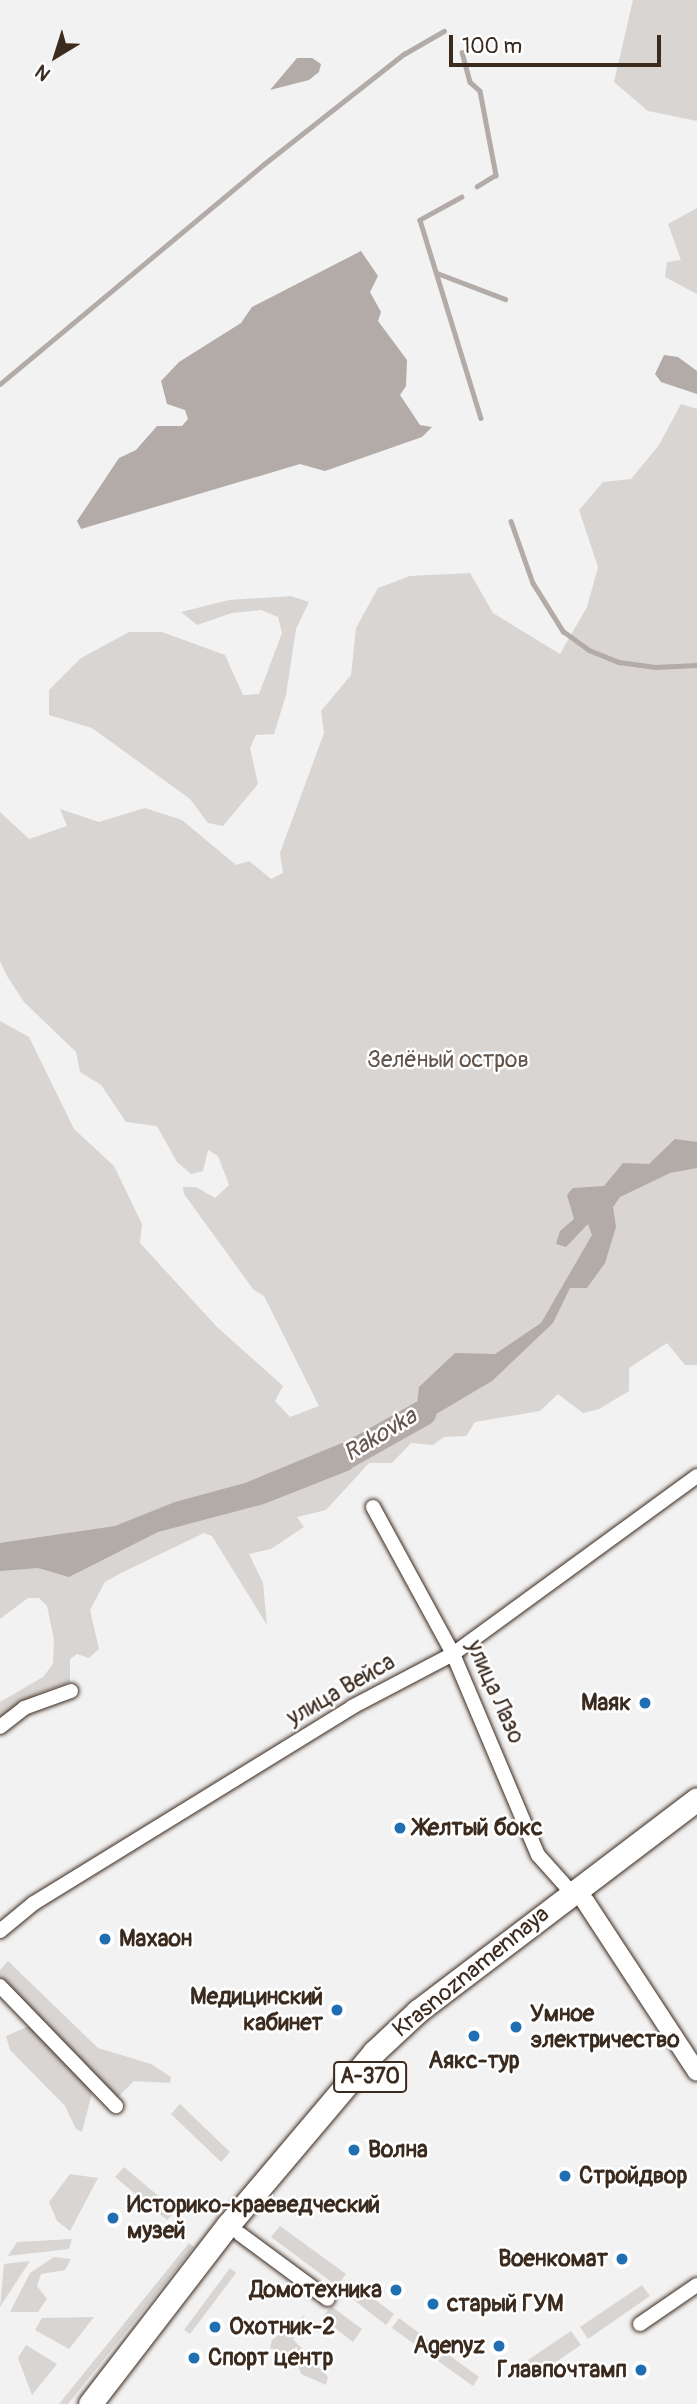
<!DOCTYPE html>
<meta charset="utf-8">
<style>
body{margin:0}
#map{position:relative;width:697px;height:2404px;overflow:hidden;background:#f3f2f2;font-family:Pangolin,sans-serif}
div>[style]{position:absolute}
.green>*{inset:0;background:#d8d5d2}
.water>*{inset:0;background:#b2aba7}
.stream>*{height:4.5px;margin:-2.25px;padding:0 2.25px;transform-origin:2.25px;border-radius:2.25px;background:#b2aba7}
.river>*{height:26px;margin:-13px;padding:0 13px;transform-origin:13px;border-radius:13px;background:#b2aba7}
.roads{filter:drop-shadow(0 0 2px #3b2a1e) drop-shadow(0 0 2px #3b2a1e)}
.minor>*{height:14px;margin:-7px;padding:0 7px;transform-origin:7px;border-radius:7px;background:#fff}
.tertiary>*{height:18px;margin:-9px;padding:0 9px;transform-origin:9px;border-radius:9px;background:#fff}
.trunk>*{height:23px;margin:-11.5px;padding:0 11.5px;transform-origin:11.5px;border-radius:11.5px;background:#fff}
.dots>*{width:19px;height:19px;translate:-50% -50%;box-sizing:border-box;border:4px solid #fff;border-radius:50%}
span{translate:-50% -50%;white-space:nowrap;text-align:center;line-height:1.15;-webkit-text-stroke:5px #fff;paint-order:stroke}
.shield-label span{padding:2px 5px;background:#fff;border:2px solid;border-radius:5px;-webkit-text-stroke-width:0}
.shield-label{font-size:21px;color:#3b2a1e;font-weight:700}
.park-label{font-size:23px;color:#62554b}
.street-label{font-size:23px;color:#3b2a1e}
.poi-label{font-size:23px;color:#3b2a1e;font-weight:700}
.right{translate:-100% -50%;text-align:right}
.left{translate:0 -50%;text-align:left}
.water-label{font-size:24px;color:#65574e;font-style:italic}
.north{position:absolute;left:21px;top:21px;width:70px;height:70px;-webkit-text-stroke:5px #fff;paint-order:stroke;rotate:218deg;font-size:19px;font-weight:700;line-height:28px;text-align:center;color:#3b2a1e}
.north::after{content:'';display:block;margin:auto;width:24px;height:32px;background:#3b2a1e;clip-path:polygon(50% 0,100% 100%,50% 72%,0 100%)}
.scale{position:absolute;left:449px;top:35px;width:212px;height:32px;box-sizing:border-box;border:4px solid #3b2a1e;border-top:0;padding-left:9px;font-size:21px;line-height:24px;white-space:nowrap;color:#3b2a1e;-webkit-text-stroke:5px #fff;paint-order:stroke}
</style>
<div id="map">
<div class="green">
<div style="clip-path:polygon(633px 0,697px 0,697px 121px,648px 111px,614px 82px)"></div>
<div style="clip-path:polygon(697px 208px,697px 294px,665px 277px,667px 262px,681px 260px,668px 224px)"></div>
<div style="clip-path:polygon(681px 404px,697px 409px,697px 1365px,685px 1365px,667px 1343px,629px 1368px,629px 1391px,599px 1409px,583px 1413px,558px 1394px,540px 1411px,475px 1422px,466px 1436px,444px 1437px,433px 1445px,411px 1443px,392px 1463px,369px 1463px,326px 1510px,297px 1517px,304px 1527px,271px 1549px,249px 1554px,263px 1583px,267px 1625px,212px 1536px,204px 1533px,121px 1573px,105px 1582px,90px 1610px,99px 1649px,89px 1658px,77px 1654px,70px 1659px,70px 1682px,39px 1693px,0 1718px,0 1702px,43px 1677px,53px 1664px,54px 1640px,47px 1606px,39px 1598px,28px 1598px,0 1619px,0 1021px,29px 1037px,74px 1129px,114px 1166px,142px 1224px,140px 1243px,217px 1327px,283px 1386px,275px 1401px,290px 1417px,319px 1406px,264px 1296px,253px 1289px,184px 1194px,183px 1187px,196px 1187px,215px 1198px,229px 1185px,218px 1156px,208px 1150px,203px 1171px,191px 1174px,177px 1162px,157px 1126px,126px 1122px,101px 1085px,80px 1072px,76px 1052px,24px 1002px,7px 976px,0 961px,0 812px,29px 839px,67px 826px,60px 809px,99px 822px,145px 808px,182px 820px,236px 865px,249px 861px,271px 879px,283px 873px,280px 853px,324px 733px,321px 711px,351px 675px,356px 628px,378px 588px,410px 576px,470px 573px,493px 613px,560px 654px,587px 607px,598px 567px,579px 510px,603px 482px,631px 479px,659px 445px)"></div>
<div style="clip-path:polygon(291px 596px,309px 602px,296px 629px,286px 695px,274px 734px,256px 735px,250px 748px,258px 784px,223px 826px,208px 823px,190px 799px,92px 728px,49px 715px,49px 690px,81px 658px,129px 632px,162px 632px,225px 655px,243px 695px,259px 694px,282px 633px,278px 617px,261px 610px,232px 613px,197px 625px,181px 612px,229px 600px)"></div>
<div style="clip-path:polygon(8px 1961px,98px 2048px,151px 2064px,171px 2077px,170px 2083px,134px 2081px,117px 2098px,93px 2089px,82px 2132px,76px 2129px,65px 2106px,10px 2050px,6px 2036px,29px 2026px,31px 2009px,0 1989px,0 1970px)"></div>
<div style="clip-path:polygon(180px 2104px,230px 2152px,221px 2162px,171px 2114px)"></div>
<div style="clip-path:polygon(124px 2167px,176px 2211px,167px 2220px,115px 2177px)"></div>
<div style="clip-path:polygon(70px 2174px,98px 2178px,70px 2231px,57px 2221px,49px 2202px)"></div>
<div style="clip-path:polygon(280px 2226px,346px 2274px,337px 2286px,271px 2237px)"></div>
<div style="clip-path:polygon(72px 2239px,69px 2249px,8px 2256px,17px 2242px)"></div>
<div style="clip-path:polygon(189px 2243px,194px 2247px,68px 2404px,59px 2404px)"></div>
<div style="clip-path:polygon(54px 2257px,71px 2259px,65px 2270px,41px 2274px,37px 2286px,47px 2299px,38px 2312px,10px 2312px,30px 2273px)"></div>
<div style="clip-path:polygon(30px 2261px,0 2307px,4px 2264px)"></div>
<div style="clip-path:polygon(230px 2268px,236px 2273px,190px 2334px,184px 2330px)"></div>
<div style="clip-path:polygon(349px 2280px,394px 2314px,386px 2325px,341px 2290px)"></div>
<div style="clip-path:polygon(642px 2285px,650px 2296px,588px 2339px,580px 2327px)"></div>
<div style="clip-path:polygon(331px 2306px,362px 2329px,353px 2342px,322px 2318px)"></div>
<div style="clip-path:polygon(305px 2315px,293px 2339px,328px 2377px,326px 2385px,301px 2374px,295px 2356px,270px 2348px,272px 2340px)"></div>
<div style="clip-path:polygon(94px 2317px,69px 2349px,35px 2330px,42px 2318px)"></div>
<div style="clip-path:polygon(399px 2318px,431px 2342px,424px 2351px,392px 2328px)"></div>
<div style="clip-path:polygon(571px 2331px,581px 2345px,538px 2374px,528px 2360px)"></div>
<div style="clip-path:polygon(26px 2345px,57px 2364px,32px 2395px,18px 2358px)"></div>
<div style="clip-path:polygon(438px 2347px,479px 2377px,473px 2386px,431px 2356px)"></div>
</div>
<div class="water">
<div style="clip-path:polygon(297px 58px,312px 58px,321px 64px,319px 72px,309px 80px,270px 90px)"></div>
<div style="clip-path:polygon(361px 251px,378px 276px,370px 292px,381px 312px,378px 321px,407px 360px,406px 386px,400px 395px,420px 425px,432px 427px,422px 437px,325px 471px,300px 464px,81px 529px,77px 521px,119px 458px,136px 450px,157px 426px,182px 426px,188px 419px,185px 410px,167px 404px,161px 381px,179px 362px,241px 323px,252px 307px)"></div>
<div style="clip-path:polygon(664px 355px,678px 357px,697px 371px,697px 394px,661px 382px,655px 374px)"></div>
<div style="clip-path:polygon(675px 1139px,697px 1142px,697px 1168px,670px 1173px,620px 1197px,613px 1207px,616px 1227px,605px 1263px,587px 1288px,570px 1288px,553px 1323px,492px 1381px,421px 1423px,391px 1432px,393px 1419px,416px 1413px,419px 1387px,455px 1353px,495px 1354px,541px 1323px,592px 1235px,588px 1224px,566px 1247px,556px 1244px,560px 1231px,574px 1219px,567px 1195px,573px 1188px,604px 1186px,623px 1163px,649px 1164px)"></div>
<div style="clip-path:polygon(377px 1439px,350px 1470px,264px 1504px,158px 1532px,69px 1577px,38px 1568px,0 1571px,0 1543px,115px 1526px,175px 1502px,245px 1483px,342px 1443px)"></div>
</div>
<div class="stream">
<div style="left:462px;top:52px;width:31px;rotate:75deg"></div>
<div style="left:470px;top:82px;width:13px;rotate:42deg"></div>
<div style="left:480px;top:91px;width:86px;rotate:79.2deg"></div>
<div style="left:496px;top:175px;width:22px;rotate:148deg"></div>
<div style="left:462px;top:197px;width:48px;rotate:151.3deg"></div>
<div style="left:420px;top:220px;width:207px;rotate:72.9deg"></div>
<div style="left:437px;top:273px;width:73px;rotate:20.9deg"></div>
<div style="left:0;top:384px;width:344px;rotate:-39.8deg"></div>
<div style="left:264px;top:164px;width:178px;rotate:-38.2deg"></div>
<div style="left:404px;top:54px;width:46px;rotate:-29.9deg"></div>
<div style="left:511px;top:521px;width:66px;rotate:70.5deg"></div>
<div style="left:533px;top:583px;width:57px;rotate:58deg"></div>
<div style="left:563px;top:631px;width:32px;rotate:36deg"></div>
<div style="left:589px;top:650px;width:32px;rotate:22deg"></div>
<div style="left:619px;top:662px;width:36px;rotate:8deg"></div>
<div style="left:655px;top:667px;width:42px;rotate:-2.7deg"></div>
</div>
<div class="river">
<div style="left:345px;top:1457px;width:90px;rotate:-29.4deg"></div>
</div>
<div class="roads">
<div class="minor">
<div style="left:373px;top:1507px;width:167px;rotate:61.4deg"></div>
<div style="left:453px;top:1654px;width:218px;rotate:67.1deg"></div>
<div style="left:538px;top:1855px;width:51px;rotate:48.2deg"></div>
<div style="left:0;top:1727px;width:31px;rotate:-38deg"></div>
<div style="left:24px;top:1708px;width:50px;rotate:-19.9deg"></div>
<div style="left:0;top:1931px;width:44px;rotate:-39.5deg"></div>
<div style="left:34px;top:1903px;width:374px;rotate:-31.6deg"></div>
<div style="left:352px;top:1707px;width:114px;rotate:-27.7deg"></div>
<div style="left:453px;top:1654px;width:302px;rotate:-36.1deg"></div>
<div style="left:0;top:1986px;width:167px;rotate:46deg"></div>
<div style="left:240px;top:2234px;width:109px;rotate:36.5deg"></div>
<div style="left:640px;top:2324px;width:69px;rotate:-34.4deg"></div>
</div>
<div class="tertiary">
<div style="left:585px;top:1901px;width:204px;rotate:56.8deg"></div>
</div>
<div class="trunk">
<div style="left:90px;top:2404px;width:226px;rotate:-52.4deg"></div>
<div style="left:228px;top:2225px;width:226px;rotate:-49.8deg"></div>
<div style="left:374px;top:2052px;width:60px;rotate:-43deg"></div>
<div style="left:418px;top:2011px;width:350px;rotate:-37.2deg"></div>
</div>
</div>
<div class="dots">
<div style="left:645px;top:1703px;background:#1f6fb2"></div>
<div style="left:400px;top:1828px;background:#1f6fb2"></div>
<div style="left:105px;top:1939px;background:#1f6fb2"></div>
<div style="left:337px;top:2010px;background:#1f6fb2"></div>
<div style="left:516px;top:2027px;background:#1f6fb2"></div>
<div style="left:474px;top:2036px;background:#1f6fb2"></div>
<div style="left:354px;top:2150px;background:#1f6fb2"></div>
<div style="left:565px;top:2176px;background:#1f6fb2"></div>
<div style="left:113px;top:2218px;background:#1f6fb2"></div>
<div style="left:622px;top:2259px;background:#1f6fb2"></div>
<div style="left:396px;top:2290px;background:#1f6fb2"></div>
<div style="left:433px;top:2304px;background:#1f6fb2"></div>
<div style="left:215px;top:2327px;background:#1f6fb2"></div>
<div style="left:499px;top:2346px;background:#1f6fb2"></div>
<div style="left:194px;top:2358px;background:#1f6fb2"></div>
<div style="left:641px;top:2370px;background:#1f6fb2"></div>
</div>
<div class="shield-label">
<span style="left:370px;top:2077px">А-370</span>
</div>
<div class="park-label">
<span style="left:448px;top:1060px">Зелёный остров</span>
</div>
<div class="street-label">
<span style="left:341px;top:1690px;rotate:-30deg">улица Вейса</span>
<span style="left:495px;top:1692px;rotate:66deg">улица Лазо</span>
<span style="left:471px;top:1972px;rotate:-39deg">Krasnoznamennaya</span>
</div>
<div class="poi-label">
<span class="right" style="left:631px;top:1703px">Маяк</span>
<span class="left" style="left:414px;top:1828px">Желтый бокс</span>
<span class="left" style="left:119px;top:1939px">Махаон</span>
<span class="right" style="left:323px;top:2010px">Медицинский<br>кабинет</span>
<span class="left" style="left:530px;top:2027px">Умное<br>электричество</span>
<span style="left:474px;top:2061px">Аякс-тур</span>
<span class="left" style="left:368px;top:2150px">Волна</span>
<span class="left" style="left:579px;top:2176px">Стройдвор</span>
<span class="left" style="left:127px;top:2218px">Историко-краеведческий<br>музей</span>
<span class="right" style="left:608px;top:2259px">Военкомат</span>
<span class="right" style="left:382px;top:2290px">Домотехника</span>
<span class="left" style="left:447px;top:2304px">старый ГУМ</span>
<span class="left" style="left:229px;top:2327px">Охотник-2</span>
<span class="right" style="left:485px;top:2346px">Agenyz</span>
<span class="left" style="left:208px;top:2358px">Спорт центр</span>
<span class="right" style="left:627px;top:2370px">Главпочтамп</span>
</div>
<div class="water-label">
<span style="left:380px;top:1435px;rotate:-31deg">Rakovka</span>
</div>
<div class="north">N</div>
<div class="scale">100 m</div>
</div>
